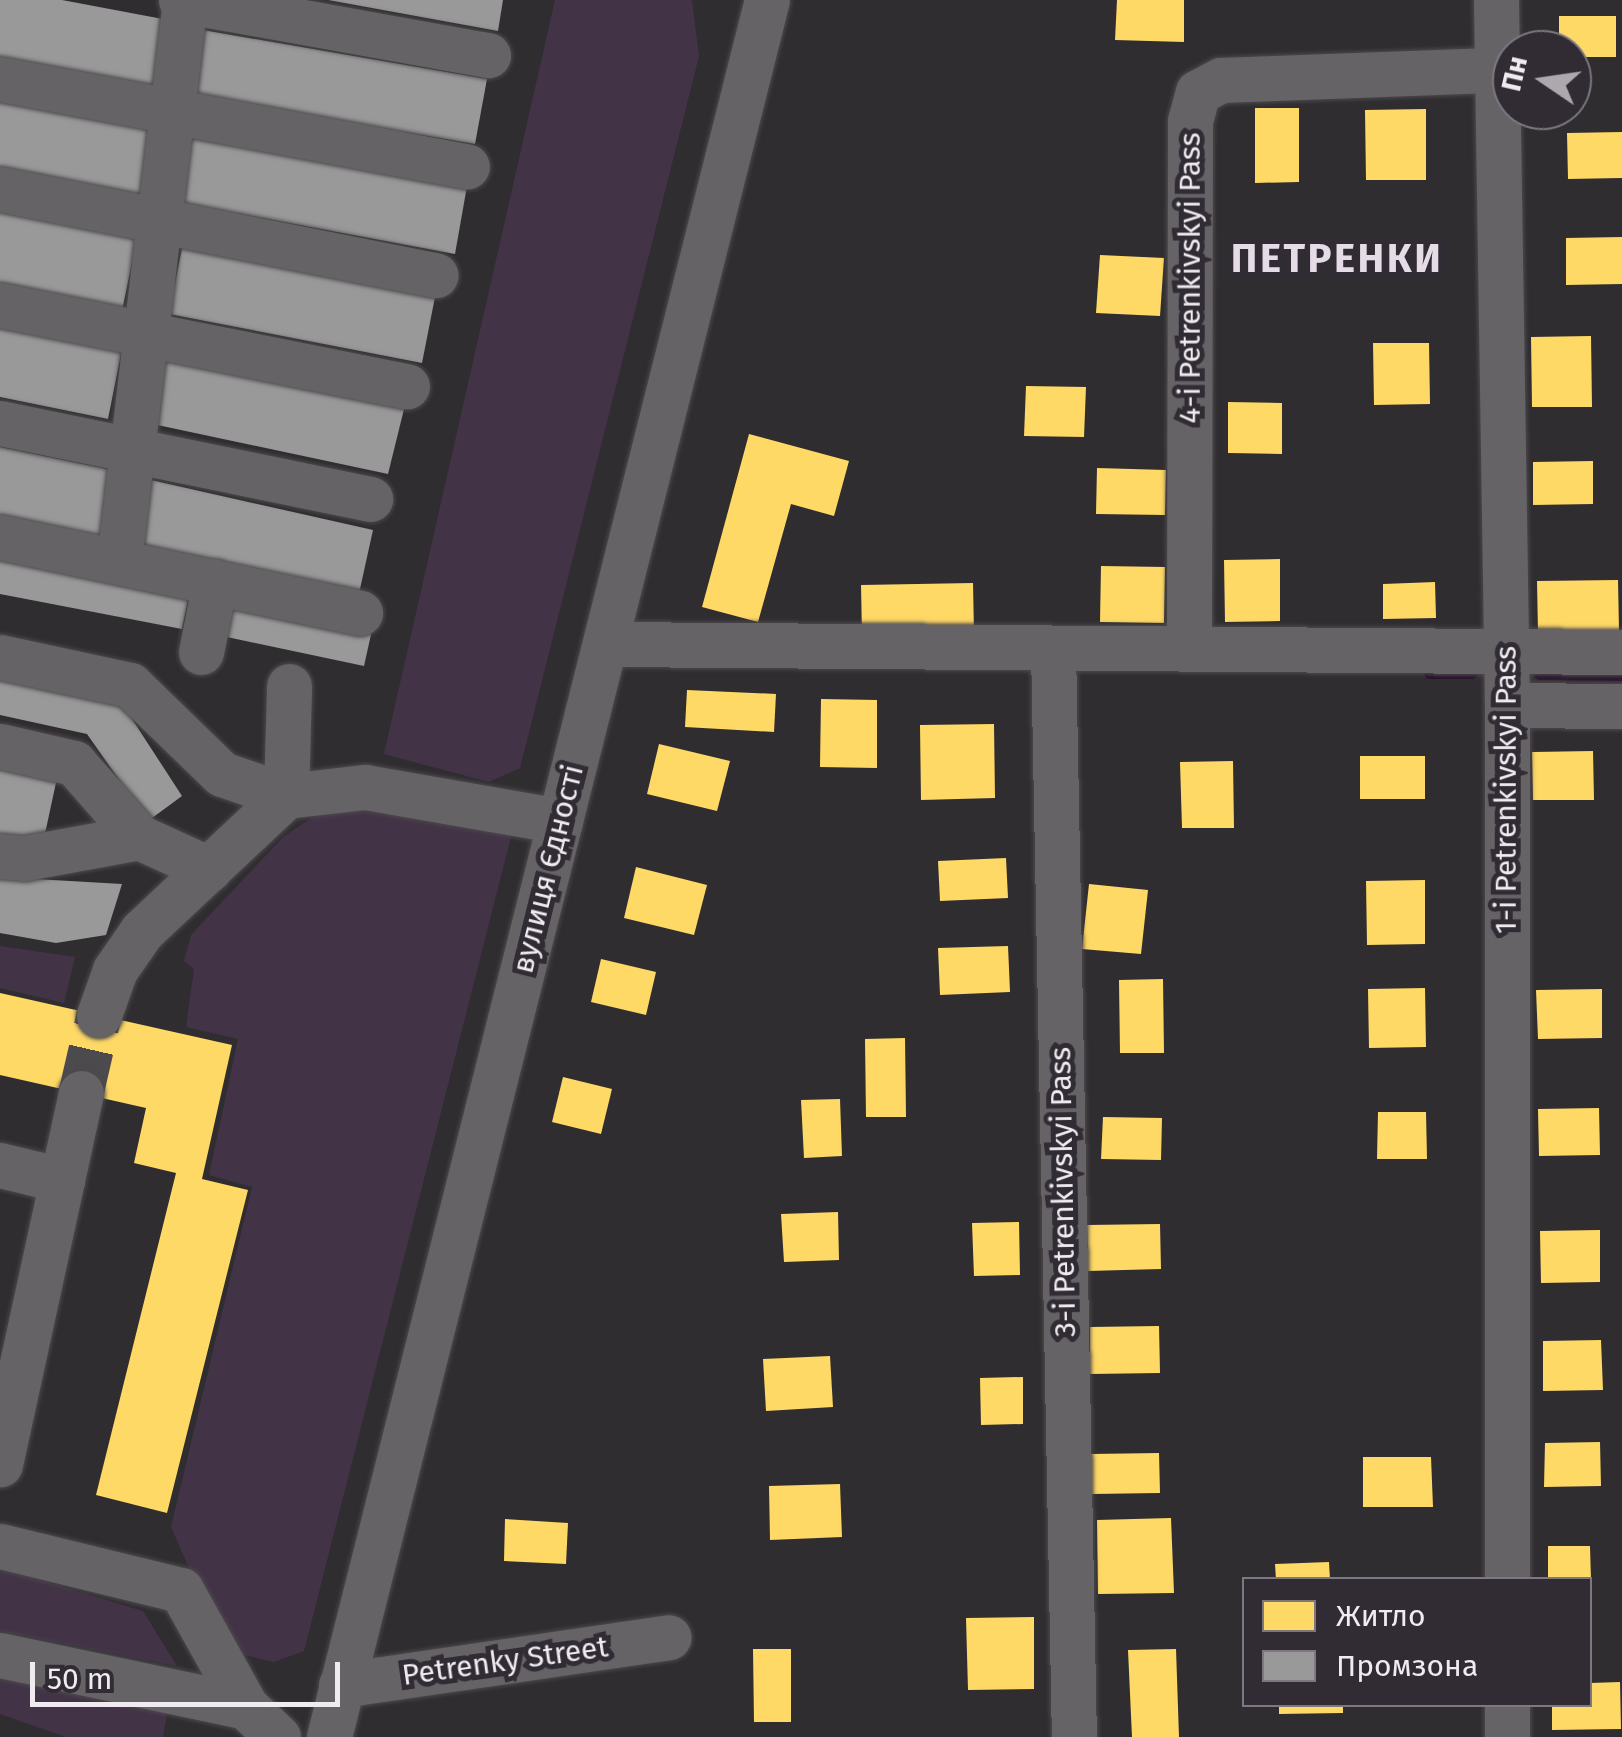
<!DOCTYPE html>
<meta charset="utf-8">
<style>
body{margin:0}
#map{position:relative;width:1622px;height:1737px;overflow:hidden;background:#302d31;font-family:"Fira Sans",sans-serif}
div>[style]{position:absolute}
.green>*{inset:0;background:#433347}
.homes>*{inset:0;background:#ffd966}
.industry>*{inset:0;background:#999}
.stream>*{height:12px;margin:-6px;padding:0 6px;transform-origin:6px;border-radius:6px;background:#26102c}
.minor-tunnel>*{height:45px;margin-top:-22.5px;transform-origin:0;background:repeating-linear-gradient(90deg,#4d4a4e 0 45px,transparent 0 67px)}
.roads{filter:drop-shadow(0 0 2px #4c494c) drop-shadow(0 0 2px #4c494c)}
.minor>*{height:45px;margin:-22.5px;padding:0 22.5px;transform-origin:22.5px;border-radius:22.5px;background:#666367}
span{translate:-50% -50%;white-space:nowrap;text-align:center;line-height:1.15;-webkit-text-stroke:10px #312b33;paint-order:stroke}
.street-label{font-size:30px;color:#efebf0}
.district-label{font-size:40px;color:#e5dce7;font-weight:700;letter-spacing:2.5px}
.legend{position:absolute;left:1242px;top:1577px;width:350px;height:130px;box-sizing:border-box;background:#312b33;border:2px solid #7d787f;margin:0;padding:12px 18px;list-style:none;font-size:30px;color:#efebf0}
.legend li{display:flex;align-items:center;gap:20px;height:50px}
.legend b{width:50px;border:2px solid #7d787f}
.north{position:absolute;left:1492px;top:30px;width:100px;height:100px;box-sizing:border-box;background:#312b33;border:2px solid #7d787f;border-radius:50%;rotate:283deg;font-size:28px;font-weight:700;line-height:40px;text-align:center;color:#efebf0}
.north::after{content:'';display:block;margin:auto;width:35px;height:45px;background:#aca8ad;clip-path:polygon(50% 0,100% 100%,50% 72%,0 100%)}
.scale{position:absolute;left:30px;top:1662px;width:310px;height:45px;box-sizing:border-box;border:5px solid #efebf0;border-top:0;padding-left:12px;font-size:30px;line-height:35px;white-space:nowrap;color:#efebf0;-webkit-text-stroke:8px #312b33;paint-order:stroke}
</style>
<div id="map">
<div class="green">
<div style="clip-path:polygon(555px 0,692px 0,699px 56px,520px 768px,489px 782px,384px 754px)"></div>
<div style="clip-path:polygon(360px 810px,512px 833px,304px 1651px,274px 1662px,244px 1655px,220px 1638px,171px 1527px,252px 1187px,209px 1175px,238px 1039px,186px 1027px,194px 969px,184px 961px,191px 935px,283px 837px,319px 813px)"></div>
<div style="clip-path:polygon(0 946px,75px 957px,64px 1003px,0 988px)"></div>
<div style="clip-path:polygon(0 1568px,143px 1611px,177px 1666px,0 1631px)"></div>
<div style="clip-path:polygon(0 1677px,168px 1708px,163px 1737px,66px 1737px,0 1714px)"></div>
</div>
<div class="homes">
<div style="clip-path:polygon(1117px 0,1184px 0,1184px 42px,1115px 40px)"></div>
<div style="clip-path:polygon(1559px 16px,1616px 16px,1616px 57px,1572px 57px,1572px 50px,1559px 50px)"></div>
<div style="clip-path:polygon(1255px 108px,1299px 108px,1299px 182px,1255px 183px)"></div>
<div style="clip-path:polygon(1426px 109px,1426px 180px,1366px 180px,1365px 110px)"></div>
<div style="clip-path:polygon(1622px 132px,1622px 178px,1568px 179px,1567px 133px)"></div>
<div style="clip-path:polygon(1622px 237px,1622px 284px,1566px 285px,1566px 238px)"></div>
<div style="clip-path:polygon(1100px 255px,1164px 258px,1160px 316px,1096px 313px)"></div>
<div style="clip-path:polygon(1591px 336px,1592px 407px,1532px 407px,1531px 337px)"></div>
<div style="clip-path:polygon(1373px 343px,1429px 343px,1430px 404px,1374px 405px)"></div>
<div style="clip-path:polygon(1026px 386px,1086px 387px,1084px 437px,1024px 436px)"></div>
<div style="clip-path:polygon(1228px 402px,1282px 403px,1282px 454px,1228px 453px)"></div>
<div style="clip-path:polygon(749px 434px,849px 461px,834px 516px,791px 504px,758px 622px,702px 607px)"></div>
<div style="clip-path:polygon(1593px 461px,1593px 504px,1533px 505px,1533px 462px)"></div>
<div style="clip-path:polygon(1097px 468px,1166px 470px,1165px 515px,1096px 514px)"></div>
<div style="clip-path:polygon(1280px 559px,1280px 621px,1225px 622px,1224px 560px)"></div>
<div style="clip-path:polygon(1101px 566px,1165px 567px,1164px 623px,1100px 622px)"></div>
<div style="clip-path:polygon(1618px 580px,1619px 631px,1538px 632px,1537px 581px)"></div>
<div style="clip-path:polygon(1435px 582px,1436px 618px,1383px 619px,1383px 584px)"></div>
<div style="clip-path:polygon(973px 583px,974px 634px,862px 636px,861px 585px)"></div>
<div style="clip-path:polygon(687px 690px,776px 694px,774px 732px,685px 727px)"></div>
<div style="clip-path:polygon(821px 699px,877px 700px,877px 768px,820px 767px)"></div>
<div style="clip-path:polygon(994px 724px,995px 798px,921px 800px,920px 725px)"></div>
<div style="clip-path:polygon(659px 744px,730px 761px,717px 811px,647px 794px)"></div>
<div style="clip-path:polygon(1593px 751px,1594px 800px,1533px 800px,1532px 752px)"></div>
<div style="clip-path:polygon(1360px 756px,1425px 756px,1425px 799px,1360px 799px)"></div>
<div style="clip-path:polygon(1233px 761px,1234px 828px,1182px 828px,1180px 762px)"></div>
<div style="clip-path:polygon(1006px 858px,1008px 898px,940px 901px,938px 861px)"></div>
<div style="clip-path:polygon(636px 867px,707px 885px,694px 935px,624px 918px)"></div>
<div style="clip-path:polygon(1425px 880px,1425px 944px,1367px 945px,1366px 881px)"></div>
<div style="clip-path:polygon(1089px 884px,1148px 890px,1141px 954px,1082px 949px)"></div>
<div style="clip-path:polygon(1008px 946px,1010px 992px,940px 995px,938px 948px)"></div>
<div style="clip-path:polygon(601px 959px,656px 972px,646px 1015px,591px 1002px)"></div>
<div style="clip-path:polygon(1163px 979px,1164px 1053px,1120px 1053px,1119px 980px)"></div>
<div style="clip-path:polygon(1425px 988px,1426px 1047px,1369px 1048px,1368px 989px)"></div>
<div style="clip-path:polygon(1602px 989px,1602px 1038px,1538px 1039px,1536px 990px)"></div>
<div style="clip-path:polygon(0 993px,232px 1045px,202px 1179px,248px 1190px,167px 1513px,96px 1495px,176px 1173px,134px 1163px,146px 1108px,0 1075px)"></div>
<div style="clip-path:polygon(905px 1038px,906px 1117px,866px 1117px,865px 1039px)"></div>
<div style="clip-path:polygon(563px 1077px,612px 1089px,601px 1134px,552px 1122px)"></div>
<div style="clip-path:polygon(840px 1099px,842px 1156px,804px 1158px,801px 1100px)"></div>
<div style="clip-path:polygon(1599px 1108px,1600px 1155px,1539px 1156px,1538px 1109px)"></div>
<div style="clip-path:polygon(1378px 1112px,1426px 1112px,1427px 1159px,1377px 1159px)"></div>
<div style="clip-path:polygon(1103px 1117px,1162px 1118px,1161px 1160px,1101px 1159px)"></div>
<div style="clip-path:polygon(838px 1212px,839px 1260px,784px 1262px,781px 1214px)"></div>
<div style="clip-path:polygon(1019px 1222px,1020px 1275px,974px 1276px,972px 1223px)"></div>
<div style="clip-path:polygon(1160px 1224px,1161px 1269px,1088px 1271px,1087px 1225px)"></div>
<div style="clip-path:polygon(1600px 1230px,1600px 1282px,1541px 1283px,1540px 1231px)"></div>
<div style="clip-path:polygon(1159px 1326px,1160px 1373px,1090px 1374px,1090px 1327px)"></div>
<div style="clip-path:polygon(1601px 1340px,1603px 1390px,1543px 1391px,1543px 1341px)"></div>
<div style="clip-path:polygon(830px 1356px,833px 1407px,766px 1411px,763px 1359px)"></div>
<div style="clip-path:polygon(1023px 1377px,1023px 1424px,981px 1425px,980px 1378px)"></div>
<div style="clip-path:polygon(1600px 1442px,1601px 1486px,1544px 1487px,1545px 1443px)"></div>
<div style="clip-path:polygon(1159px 1453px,1160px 1493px,1092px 1494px,1091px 1454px)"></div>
<div style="clip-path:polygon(1363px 1457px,1431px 1457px,1433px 1507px,1363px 1507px)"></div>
<div style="clip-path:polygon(840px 1484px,842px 1537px,770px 1540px,769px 1486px)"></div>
<div style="clip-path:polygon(1171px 1518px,1174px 1593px,1098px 1594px,1097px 1520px)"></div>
<div style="clip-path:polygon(505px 1519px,568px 1523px,566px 1564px,504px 1561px)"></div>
<div style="clip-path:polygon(1548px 1546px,1590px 1546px,1591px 1580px,1548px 1580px)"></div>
<div style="clip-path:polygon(1329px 1562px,1330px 1580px,1276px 1580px,1275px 1564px)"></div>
<div style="clip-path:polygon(1034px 1617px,1034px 1689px,968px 1690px,966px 1618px)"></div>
<div style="clip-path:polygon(753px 1649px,791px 1649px,791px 1722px,754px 1722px)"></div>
<div style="clip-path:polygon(1176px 1649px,1179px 1737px,1132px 1737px,1128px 1650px)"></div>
<div style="clip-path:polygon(1620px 1682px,1621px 1729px,1552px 1730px,1552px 1704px,1590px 1704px,1590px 1683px)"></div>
<div style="clip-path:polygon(1279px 1704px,1343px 1704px,1343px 1713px,1279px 1714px)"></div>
</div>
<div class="industry">
<div style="clip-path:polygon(0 0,62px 0,168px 20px,155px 89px,0 60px)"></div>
<div style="clip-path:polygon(328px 0,503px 0,498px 31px)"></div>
<div style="clip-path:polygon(203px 30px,487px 79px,475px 144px,191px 96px)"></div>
<div style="clip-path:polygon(0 97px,155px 129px,141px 200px,0 171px)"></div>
<div style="clip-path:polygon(189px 135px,467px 186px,455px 254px,176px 202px)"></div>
<div style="clip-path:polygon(0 210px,137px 238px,121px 316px,0 291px)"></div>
<div style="clip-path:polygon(182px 248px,435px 297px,422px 363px,169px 314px)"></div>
<div style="clip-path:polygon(0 320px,123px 344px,108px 419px,0 397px)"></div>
<div style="clip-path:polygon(162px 348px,406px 401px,388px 474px,148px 423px)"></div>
<div style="clip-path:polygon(0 447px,122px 472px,107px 543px,0 521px)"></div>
<div style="clip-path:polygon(151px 480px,373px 530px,358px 598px,136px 549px)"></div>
<div style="clip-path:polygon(0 548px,191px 585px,182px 629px,0 594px)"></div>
<div style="clip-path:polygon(234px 602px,372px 630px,364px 666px,227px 637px)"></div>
<div style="clip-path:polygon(0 677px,121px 702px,182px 796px,148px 821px,87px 734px,0 715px)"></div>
<div style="clip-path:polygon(0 766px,57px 778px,43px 843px,0 834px)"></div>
<div style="clip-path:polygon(0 877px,122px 884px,106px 935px,56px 943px,0 933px)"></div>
</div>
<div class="stream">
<div style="left:1430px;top:673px;width:42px"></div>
<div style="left:1540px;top:674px;width:82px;rotate:0.7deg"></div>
</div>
<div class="minor-tunnel">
<div style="left:81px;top:1093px;width:80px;rotate:-77deg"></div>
</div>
<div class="roads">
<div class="minor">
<div style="left:181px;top:0;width:312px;rotate:10.2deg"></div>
<div style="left:1496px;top:0;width:705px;rotate:89.11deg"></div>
<div style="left:1507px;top:705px;width:875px;rotate:90deg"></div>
<div style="left:0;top:79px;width:475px;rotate:10.6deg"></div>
<div style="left:0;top:189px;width:444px;rotate:11.2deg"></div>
<div style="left:0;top:305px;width:415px;rotate:11.3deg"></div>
<div style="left:0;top:423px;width:378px;rotate:11.6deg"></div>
<div style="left:0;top:537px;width:368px;rotate:11.9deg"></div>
<div style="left:119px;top:561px;width:565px;rotate:-83.29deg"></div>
<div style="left:605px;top:644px;width:1017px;rotate:0.45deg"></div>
<div style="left:1053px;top:648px;width:1089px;rotate:88.9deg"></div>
<div style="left:1189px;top:649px;width:528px;rotate:-89.89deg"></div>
<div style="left:1190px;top:121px;width:30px;rotate:-75deg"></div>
<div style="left:1198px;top:92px;width:26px;rotate:-28deg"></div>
<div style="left:1221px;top:80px;width:277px;rotate:-2.1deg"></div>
<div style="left:201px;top:652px;width:72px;rotate:-78.8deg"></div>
<div style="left:0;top:657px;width:133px;rotate:12.2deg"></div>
<div style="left:130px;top:685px;width:128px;rotate:44.1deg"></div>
<div style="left:222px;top:774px;width:68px;rotate:19deg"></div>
<div style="left:286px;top:796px;width:80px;rotate:-6.5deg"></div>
<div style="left:365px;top:787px;width:198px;rotate:9.9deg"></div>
<div style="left:1507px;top:705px;width:115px;rotate:0.5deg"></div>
<div style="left:0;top:746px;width:76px;rotate:12.9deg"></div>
<div style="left:74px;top:763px;width:98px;rotate:48.7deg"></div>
<div style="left:139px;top:837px;width:77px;rotate:24.6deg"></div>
<div style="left:0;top:856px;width:25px;rotate:5deg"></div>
<div style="left:25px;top:858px;width:116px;rotate:-10.4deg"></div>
<div style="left:99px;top:1015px;width:48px;rotate:-70.4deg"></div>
<div style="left:115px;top:970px;width:47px;rotate:-55.3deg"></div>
<div style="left:142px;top:931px;width:197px;rotate:-43.2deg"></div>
<div style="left:286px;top:796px;width:110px;rotate:-88.4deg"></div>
<div style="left:0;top:1165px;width:64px;rotate:13.6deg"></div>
<div style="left:62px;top:1180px;width:291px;rotate:102.3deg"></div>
<div style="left:62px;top:1180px;width:89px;rotate:-77.7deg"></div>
<div style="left:0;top:1546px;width:186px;rotate:13.7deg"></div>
<div style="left:181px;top:1590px;width:134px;rotate:60.9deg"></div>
<div style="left:246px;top:1707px;width:44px;rotate:43.2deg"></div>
<div style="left:0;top:1655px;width:251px;rotate:11.9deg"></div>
<div style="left:341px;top:1685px;width:331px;rotate:-8.3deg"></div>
<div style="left:1507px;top:1704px;width:33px;rotate:90deg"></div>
<div style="left:329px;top:1737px;width:1791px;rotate:-75.85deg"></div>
</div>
</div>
<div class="street-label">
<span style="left:1190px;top:278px;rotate:-90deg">4-i Petrenkivskyi Pass</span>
<span style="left:1506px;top:790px;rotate:-90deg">1-i Petrenkivskyi Pass</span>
<span style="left:548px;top:869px;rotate:-76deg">вулиця Єдності</span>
<span style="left:1063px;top:1192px;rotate:-91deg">3-i Petrenkivskyi Pass</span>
<span style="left:505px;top:1661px;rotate:-8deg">Petrenky Street</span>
</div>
<div class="district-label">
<span style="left:1337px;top:259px">ПЕТРЕНКИ</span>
</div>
<ul class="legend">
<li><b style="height:28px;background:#ffd966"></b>Житло</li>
<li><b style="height:28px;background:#999"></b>Промзона</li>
</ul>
<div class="north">Пн</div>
<div class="scale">50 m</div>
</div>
